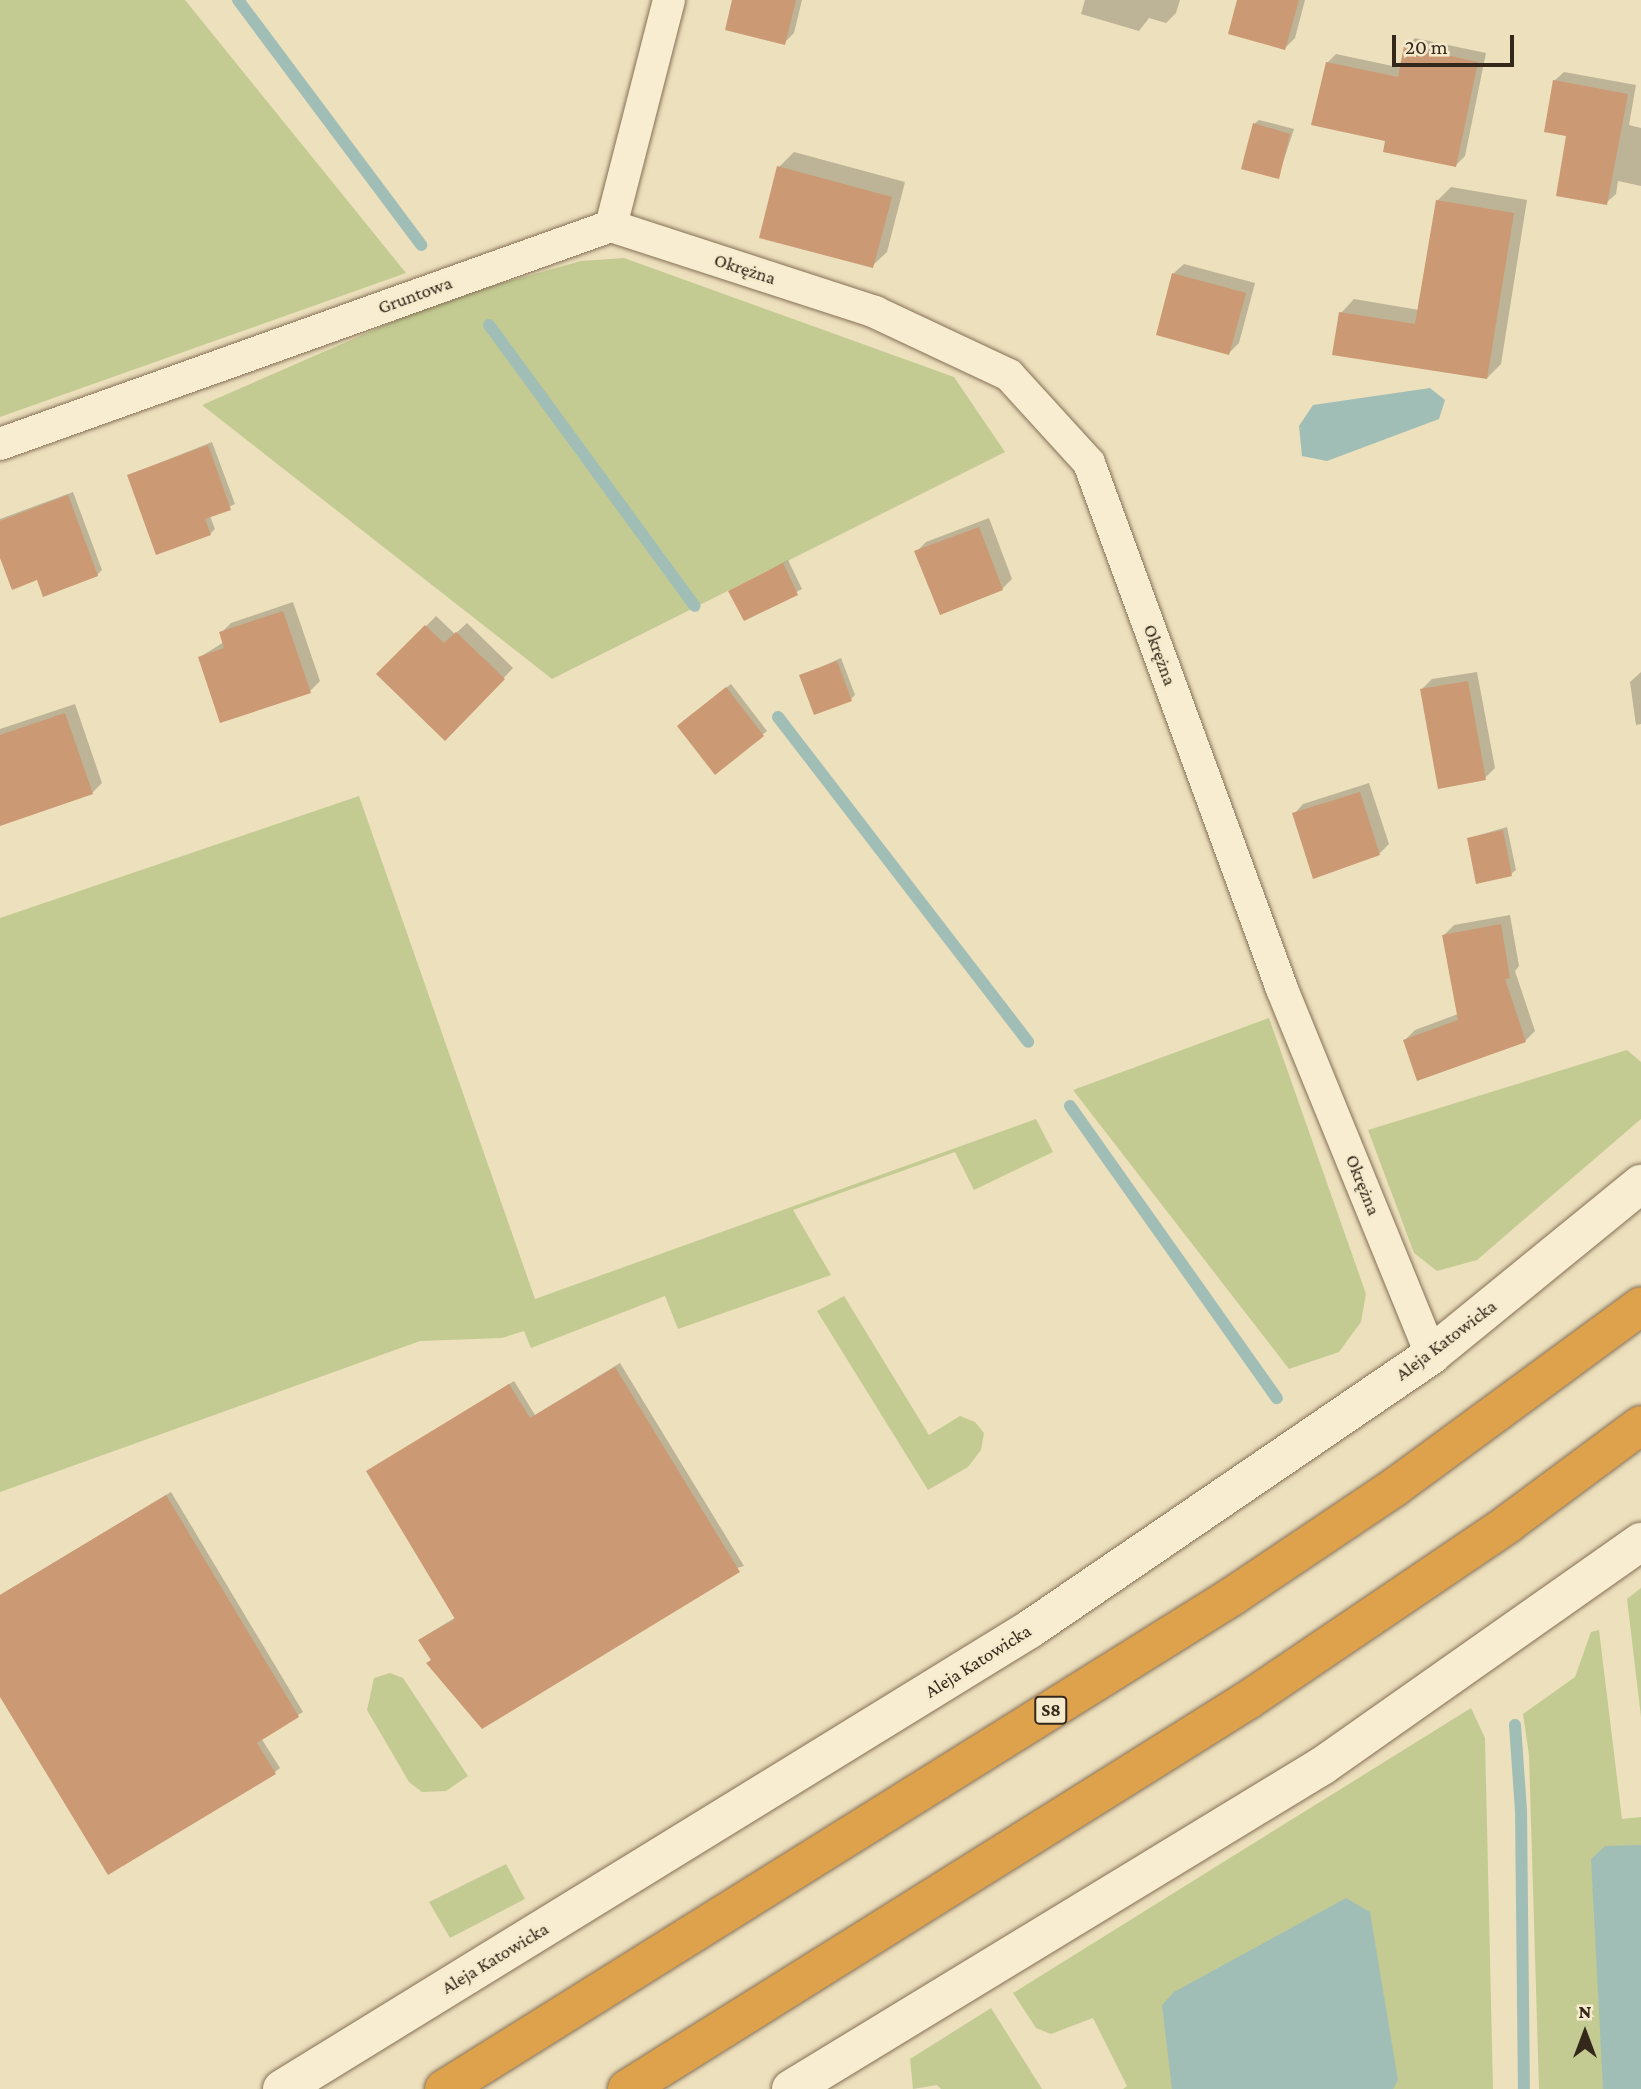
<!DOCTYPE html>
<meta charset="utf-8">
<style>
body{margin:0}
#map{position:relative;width:1641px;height:2089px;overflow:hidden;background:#ede0bd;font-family:"Crimson Pro",serif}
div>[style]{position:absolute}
.green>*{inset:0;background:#c3cb92}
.water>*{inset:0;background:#a1beb6}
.shadow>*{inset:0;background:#0003}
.stream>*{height:12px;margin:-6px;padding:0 6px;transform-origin:6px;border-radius:6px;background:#a1beb6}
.building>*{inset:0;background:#cb9973}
.roads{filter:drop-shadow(0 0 2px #857056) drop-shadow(0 0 2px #857056)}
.minor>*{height:32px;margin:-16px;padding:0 16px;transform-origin:16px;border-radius:16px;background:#f8edd0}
.tertiary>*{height:38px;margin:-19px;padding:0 19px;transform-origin:19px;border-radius:19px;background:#f8edd0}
.motorway>*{height:38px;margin:-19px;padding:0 19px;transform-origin:19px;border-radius:19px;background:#dea14c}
span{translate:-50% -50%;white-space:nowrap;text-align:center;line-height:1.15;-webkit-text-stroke:5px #f5eacc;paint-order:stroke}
.shield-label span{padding:2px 5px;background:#f5eacc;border:2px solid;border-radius:5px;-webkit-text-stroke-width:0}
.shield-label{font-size:18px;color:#34281b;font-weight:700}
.street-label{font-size:19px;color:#34281b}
.north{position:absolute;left:1550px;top:1998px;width:70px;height:70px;-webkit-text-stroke:5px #f5eacc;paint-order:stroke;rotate:0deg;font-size:19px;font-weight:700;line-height:28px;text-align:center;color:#34281b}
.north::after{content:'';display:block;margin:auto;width:24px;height:32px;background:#34281b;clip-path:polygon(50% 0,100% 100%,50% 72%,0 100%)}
.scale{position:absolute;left:1392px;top:35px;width:122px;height:32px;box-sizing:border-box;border:4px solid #34281b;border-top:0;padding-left:9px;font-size:21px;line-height:24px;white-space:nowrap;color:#34281b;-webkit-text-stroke:5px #f5eacc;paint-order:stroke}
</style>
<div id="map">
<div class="green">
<div style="clip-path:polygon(0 0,185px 0,406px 273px,0 417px)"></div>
<div style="clip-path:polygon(624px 258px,954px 377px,1005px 452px,552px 679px,202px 405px,445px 299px,581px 261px)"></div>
<div style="clip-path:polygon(359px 796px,535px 1299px,1036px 1119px,1053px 1152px,974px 1190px,955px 1152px,793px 1210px,831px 1275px,678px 1329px,665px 1296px,531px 1348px,524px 1331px,502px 1338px,420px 1341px,0 1492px,0 918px)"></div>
<div style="clip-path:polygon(1269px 1018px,1366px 1294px,1361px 1322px,1339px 1352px,1289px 1369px,1073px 1090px)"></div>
<div style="clip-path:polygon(1627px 1050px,1641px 1062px,1641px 1119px,1477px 1260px,1437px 1271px,1414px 1253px,1368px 1130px)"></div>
<div style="clip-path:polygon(844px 1296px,929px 1435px,960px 1416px,975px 1422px,984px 1433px,981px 1450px,968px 1467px,928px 1490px,817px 1311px)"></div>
<div style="clip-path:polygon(1641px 1588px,1641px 1717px,1627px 1599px)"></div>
<div style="clip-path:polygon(1599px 1630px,1622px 1819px,1641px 1817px,1641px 2089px,1539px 2089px,1529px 1755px,1523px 1714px,1575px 1677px,1591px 1632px)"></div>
<div style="clip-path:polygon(390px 1673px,403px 1678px,468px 1776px,446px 1791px,422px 1792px,409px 1782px,367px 1710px,374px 1678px)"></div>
<div style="clip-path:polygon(1471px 1708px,1485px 1738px,1493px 2089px,1123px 2089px,1127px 2086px,1093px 2018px,1051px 2034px,1036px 2028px,1013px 1993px)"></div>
<div style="clip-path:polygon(506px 1864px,525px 1899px,450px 1938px,429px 1902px)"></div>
<div style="clip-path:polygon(991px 2008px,1042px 2089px,941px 2089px,937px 2085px,913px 2089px,910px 2059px)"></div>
</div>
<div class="water">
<div style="clip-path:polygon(1430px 388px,1445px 400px,1439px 419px,1327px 461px,1302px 456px,1299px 426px,1313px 405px)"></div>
<div style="clip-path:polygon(1641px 1845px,1641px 2089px,1603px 2089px,1591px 1859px,1605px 1846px)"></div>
<div style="clip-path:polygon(1346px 1898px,1370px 1912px,1398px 2080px,1393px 2089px,1172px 2089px,1162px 2005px,1174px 1992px)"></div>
</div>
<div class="shadow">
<div style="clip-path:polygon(734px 0,802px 0,794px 33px,784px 43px)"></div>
<div style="clip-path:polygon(1085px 0,1180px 0,1176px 13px,1166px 23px,1149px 18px,1139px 31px,1081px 14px)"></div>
<div style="clip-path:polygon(1238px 0,1305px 0,1295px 38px,1285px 48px)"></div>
<div style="clip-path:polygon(1415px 38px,1486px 53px,1465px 156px,1456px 165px,1387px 140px,1327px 63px,1336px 54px,1402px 68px,1406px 47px)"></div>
<div style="clip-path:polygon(1564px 72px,1636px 85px,1629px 125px,1641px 128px,1641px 186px,1618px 181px,1616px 194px,1606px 203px,1568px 135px,1554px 81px)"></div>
<div style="clip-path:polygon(1259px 120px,1294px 129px,1278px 177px,1254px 124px)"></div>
<div style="clip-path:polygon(794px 152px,905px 182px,887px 252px,872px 266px,779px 167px)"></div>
<div style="clip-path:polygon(1451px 187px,1527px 200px,1501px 364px,1487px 378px,1341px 313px,1354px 299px,1419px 310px,1437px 201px)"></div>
<div style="clip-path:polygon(1184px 264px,1255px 283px,1239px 343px,1229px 353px,1158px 333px,1174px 273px)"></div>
<div style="clip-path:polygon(212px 442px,235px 504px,210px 516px,215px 529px,210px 534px,129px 475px)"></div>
<div style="clip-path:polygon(73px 492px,102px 570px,97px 575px,38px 578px,0 553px,0 519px)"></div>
<div style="clip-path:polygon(989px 518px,1012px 579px,1003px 588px,941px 613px,916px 552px,926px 542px)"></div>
<div style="clip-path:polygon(788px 560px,802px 589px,745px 619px,731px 591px)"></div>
<div style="clip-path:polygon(293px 602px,320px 681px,310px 691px,200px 657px,224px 642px,221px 633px,231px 623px)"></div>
<div style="clip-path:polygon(436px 616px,455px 634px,467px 623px,513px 668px,445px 739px,379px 674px)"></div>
<div style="clip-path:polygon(841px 658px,855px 695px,851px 699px,801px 676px)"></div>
<div style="clip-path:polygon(1477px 672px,1495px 768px,1485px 778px,1422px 689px,1432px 679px)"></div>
<div style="clip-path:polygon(1641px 672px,1641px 724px,1636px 725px,1630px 682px)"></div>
<div style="clip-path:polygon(731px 684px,767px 731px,762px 735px,683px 721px)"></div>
<div style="clip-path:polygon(75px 704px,102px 783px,92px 793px,0 813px,0 729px)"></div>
<div style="clip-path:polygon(1369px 783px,1389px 844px,1380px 853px,1314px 877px,1294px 814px,1303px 804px)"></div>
<div style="clip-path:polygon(1507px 827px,1516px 870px,1511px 874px,1469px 838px)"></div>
<div style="clip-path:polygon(1510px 915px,1519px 966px,1515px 971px,1535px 1031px,1525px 1041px,1405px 1040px,1415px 1030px,1458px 1014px,1444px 935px,1454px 925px)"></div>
<div style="clip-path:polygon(620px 1363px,744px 1566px,432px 1659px,425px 1636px,456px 1617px,368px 1471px,514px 1381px,535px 1415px)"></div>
<div style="clip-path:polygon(171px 1492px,303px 1712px,261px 1738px,280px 1768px,275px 1772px,108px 1873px,0 1694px,0 1595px)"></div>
</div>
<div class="stream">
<div style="left:238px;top:0;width:306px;rotate:53.2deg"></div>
<div style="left:489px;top:325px;width:348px;rotate:53.8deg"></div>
<div style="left:778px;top:717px;width:410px;rotate:52.4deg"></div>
<div style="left:1070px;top:1106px;width:358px;rotate:54.7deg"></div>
<div style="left:1515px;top:1725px;width:85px;rotate:86deg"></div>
<div style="left:1521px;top:1810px;width:279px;rotate:89.4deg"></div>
</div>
<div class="building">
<div style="clip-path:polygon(732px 0,796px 0,785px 45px,725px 30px)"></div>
<div style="clip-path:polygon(1237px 0,1299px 0,1285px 50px,1228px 34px)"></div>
<div style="clip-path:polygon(1404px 46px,1478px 62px,1456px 167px,1383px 152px,1385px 141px,1311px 125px,1326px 62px,1398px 77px)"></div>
<div style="clip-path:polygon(1553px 80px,1628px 94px,1607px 205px,1556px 196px,1566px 136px,1544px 132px)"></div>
<div style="clip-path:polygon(1253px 123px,1290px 134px,1279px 179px,1241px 169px)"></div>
<div style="clip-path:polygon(777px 166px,892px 197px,873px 268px,759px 238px)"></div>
<div style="clip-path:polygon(1436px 200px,1514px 213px,1487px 379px,1332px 355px,1339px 312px,1415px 324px)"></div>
<div style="clip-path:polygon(1172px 273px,1246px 293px,1229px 355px,1156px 335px)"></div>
<div style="clip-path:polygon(208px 445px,231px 510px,205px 519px,211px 535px,156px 555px,127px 475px)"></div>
<div style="clip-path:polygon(68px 495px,98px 576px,43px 597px,37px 580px,12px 590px,0 558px,0 521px)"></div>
<div style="clip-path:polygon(979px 527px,1003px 590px,940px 615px,914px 551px)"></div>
<div style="clip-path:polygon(783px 563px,798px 595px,744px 621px,728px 591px)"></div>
<div style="clip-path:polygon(283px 611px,311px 693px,220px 723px,198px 657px,224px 648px,219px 632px)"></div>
<div style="clip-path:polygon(425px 625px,444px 643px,456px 632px,505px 679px,445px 741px,376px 674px)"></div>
<div style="clip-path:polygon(837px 661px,852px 701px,814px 715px,799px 675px)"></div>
<div style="clip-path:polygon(1468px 681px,1486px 780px,1438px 789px,1420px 689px)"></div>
<div style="clip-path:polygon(726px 687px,764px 736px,715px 775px,677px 726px)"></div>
<div style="clip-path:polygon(65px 713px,93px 794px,0 826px,0 735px)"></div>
<div style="clip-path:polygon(1360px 792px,1380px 855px,1313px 879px,1292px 813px)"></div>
<div style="clip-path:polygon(1503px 830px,1512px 876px,1476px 884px,1467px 838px)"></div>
<div style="clip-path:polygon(1501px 924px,1510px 978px,1505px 979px,1526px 1042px,1417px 1081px,1403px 1040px,1458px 1020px,1442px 935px)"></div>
<div style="clip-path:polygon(615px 1367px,740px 1572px,482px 1729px,426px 1663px,431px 1660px,418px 1640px,455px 1619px,366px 1471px,509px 1384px,530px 1418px)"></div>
<div style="clip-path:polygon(166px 1495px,299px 1717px,257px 1743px,276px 1774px,108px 1875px,0 1697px,0 1595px)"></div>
</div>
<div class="roads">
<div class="minor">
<div style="left:611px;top:226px;width:278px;rotate:18deg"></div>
<div style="left:875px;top:312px;width:148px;rotate:25.2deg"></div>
<div style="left:1009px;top:375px;width:119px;rotate:47.7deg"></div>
<div style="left:1089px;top:463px;width:560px;rotate:69.85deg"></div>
<div style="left:1282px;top:989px;width:395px;rotate:67.8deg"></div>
<div style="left:0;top:444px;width:649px;rotate:-19.64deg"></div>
<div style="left:611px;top:226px;width:233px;rotate:-75.6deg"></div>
</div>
<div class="tertiary">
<div style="left:282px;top:2089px;width:878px;rotate:-31.59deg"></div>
<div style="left:1030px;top:1629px;width:486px;rotate:-34.3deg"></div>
<div style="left:1431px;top:1355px;width:271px;rotate:-39.2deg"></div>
<div style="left:791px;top:2089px;width:622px;rotate:-31.31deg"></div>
<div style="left:1322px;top:1766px;width:390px;rotate:-35.1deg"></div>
</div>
<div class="motorway">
<div style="left:444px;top:2089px;width:930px;rotate:-32deg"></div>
<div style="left:1233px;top:1596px;width:195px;rotate:-33.9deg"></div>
<div style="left:1395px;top:1487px;width:305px;rotate:-36.3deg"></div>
<div style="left:627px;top:2089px;width:733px;rotate:-32.06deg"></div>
<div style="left:1248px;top:1700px;width:315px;rotate:-34.1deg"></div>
<div style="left:1509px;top:1523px;width:164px;rotate:-36.6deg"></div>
</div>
</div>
<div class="shield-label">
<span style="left:1051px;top:1710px">S8</span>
</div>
<div class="street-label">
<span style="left:745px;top:269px;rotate:18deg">Okrężna</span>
<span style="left:415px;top:295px;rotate:-20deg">Gruntowa</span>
<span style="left:1160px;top:655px;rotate:70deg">Okrężna</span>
<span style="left:1363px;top:1185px;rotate:68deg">Okrężna</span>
<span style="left:1446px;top:1340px;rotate:-37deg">Aleja Katowicka</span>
<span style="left:978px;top:1661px;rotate:-32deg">Aleja Katowicka</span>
<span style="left:495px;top:1958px;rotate:-31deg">Aleja Katowicka</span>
</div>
<div class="north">N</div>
<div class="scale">20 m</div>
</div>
